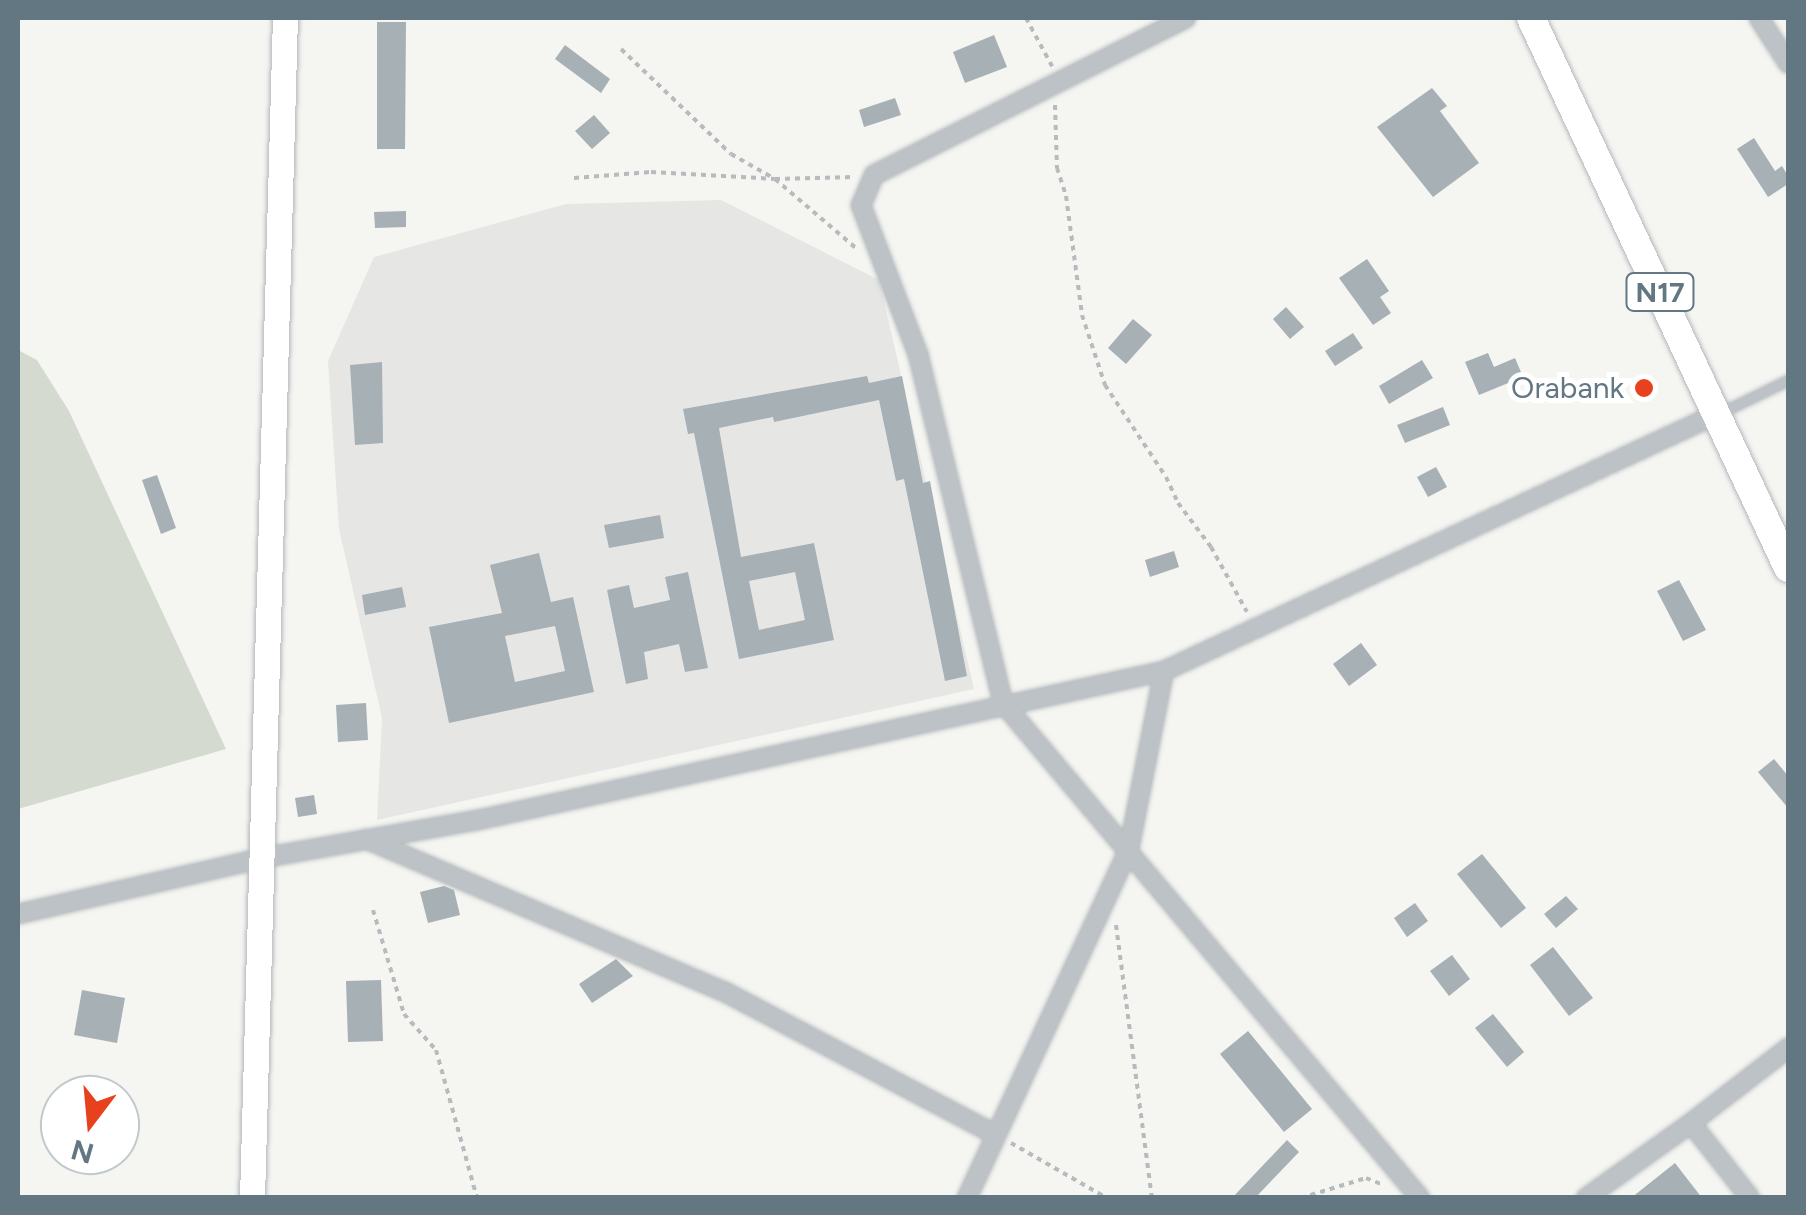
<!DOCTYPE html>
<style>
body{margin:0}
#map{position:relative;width:1806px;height:1215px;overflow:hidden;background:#f5f5f1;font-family:Figtree,sans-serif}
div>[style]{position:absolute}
.built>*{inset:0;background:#e6e7e5}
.green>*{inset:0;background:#d5dad0}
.building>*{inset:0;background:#a7b0b5}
.path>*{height:4px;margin-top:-2px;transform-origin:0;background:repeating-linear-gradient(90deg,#b7bbbd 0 5px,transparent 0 10px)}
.roads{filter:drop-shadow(0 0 2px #b2b8bc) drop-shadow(0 0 2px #b2b8bc)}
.lane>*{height:9px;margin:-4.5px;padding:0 4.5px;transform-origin:4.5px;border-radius:4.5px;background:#bdc2c6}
.street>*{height:18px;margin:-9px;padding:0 9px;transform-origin:9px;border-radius:9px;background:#bdc2c6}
.secondary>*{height:25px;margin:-12.5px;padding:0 12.5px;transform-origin:12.5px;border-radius:12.5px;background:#fff}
.primary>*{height:28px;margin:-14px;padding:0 14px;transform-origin:14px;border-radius:14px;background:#fff}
.dots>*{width:28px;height:28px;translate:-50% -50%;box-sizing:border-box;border:5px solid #fff;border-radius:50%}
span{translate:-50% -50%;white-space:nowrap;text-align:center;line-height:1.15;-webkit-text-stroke:10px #fff;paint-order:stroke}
.shield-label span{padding:2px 8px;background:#fff;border:2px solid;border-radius:8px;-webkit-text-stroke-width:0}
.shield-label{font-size:28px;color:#637783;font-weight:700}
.poi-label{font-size:30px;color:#637783}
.right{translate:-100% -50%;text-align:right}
.frame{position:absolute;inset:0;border:20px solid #637783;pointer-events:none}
.north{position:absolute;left:40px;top:1075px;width:100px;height:100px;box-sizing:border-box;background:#fff;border:2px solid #c1c9cd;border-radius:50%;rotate:196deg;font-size:28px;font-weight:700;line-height:40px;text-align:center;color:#637783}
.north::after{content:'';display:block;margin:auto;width:35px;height:45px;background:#e8411e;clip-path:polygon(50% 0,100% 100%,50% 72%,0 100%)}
</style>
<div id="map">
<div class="built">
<div style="clip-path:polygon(721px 200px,879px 280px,974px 689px,377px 820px,382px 718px,339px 529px,328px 361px,374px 257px,566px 204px)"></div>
</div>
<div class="green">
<div style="clip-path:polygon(18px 350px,37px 360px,69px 411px,226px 749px,18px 809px)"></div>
</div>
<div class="building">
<div style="clip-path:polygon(377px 22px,406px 22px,405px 149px,377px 149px)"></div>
<div style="clip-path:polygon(994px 35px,1007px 67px,965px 83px,953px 52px)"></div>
<div style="clip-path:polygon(565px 45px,610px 79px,601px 93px,555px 59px)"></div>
<div style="clip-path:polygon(1432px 88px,1447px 106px,1440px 111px,1479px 163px,1433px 197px,1377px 127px)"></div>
<div style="clip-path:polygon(895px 98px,901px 115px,864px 127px,859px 110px)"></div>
<div style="clip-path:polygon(594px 115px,610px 133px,592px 149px,575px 131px)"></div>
<div style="clip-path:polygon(1754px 138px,1775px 171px,1782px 166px,1788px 176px,1788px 184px,1768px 197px,1737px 149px)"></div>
<div style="clip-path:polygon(406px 211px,406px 227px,375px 228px,374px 212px)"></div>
<div style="clip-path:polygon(1367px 259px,1389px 291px,1380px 297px,1391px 313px,1373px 325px,1339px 278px)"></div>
<div style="clip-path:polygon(1286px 307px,1304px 327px,1290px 339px,1273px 319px)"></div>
<div style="clip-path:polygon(1133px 319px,1152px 335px,1126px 364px,1108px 348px)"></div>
<div style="clip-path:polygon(1353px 333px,1363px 348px,1335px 366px,1325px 351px)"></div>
<div style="clip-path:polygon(1488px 353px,1494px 367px,1515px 358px,1523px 377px,1479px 395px,1465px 362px)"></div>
<div style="clip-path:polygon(1422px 360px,1433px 378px,1389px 404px,1379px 386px)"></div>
<div style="clip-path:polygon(382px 362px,383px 443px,355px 445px,350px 365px)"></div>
<div style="clip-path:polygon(evenodd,867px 376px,869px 383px,902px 376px,923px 483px,930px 481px,967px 676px,945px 681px,904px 479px,896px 481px,879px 400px,774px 422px,773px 417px,719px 428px,741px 557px,814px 543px,834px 640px,739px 659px,694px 433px,688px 434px,683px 409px,867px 376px,795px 572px,805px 620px,759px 630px,749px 581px,795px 572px)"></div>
<div style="clip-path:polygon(1443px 407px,1450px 425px,1405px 443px,1397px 425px)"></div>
<div style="clip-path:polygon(1436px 467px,1447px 487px,1428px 497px,1417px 477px)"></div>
<div style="clip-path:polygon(157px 475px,176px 528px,161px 534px,142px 480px)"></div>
<div style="clip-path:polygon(660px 515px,664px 538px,609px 548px,604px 525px)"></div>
<div style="clip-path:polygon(1174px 551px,1179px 567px,1150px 577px,1145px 560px)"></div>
<div style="clip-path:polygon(evenodd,539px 553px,551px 602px,573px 597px,594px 692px,449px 723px,429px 627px,502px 613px,490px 565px,539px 553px,555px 626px,565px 671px,515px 682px,505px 636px,555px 626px)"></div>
<div style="clip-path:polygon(688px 572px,708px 668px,685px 672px,679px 644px,644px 652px,648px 679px,626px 684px,607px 590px,629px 585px,634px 608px,670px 600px,665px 577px)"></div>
<div style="clip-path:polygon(1679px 580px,1706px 630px,1683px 641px,1657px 591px)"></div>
<div style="clip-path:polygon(402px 587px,406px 607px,365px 615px,362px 595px)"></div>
<div style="clip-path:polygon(1361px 643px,1377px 665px,1349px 686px,1333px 664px)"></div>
<div style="clip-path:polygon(366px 703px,368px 740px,338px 742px,336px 705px)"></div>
<div style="clip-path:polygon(1774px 759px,1788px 776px,1788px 808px,1758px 772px)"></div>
<div style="clip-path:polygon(314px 795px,317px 814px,298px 817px,295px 798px)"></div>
<div style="clip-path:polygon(1482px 854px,1526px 908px,1501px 928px,1457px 874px)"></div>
<div style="clip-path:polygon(444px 886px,454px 890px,460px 915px,428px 923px,420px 892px)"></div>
<div style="clip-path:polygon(1566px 896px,1578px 909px,1556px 928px,1544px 914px)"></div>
<div style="clip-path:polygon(1415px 903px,1428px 921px,1407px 937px,1394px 918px)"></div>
<div style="clip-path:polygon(1553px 947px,1593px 998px,1569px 1016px,1530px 965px)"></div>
<div style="clip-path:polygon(1452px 955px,1470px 979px,1449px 996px,1430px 971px)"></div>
<div style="clip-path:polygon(616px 959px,633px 976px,592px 1003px,579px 984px)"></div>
<div style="clip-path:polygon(381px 980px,383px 1041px,348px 1042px,346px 981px)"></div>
<div style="clip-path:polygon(82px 990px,125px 998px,117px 1043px,74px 1035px)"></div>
<div style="clip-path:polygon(1493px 1014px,1524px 1052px,1507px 1067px,1475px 1028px)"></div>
<div style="clip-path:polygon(1248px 1031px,1312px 1109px,1284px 1132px,1220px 1054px)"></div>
<div style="clip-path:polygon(1287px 1140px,1299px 1152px,1255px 1198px,1232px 1198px)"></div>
<div style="clip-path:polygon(1675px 1163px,1702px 1198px,1631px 1198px)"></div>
</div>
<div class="path">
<div style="left:1026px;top:18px;width:55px;rotate:61.6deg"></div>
<div style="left:621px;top:49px;width:152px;rotate:43.7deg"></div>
<div style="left:731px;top:154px;width:51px;rotate:29.6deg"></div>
<div style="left:775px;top:179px;width:79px;rotate:-1.5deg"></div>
<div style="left:1055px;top:105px;width:63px;rotate:88.2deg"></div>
<div style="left:1057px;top:168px;width:29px;rotate:72deg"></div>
<div style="left:1066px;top:196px;width:120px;rotate:82.3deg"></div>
<div style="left:1082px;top:315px;width:74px;rotate:71.8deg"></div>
<div style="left:1105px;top:385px;width:110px;rotate:56.5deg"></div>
<div style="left:1166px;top:477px;width:29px;rotate:65deg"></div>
<div style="left:1178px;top:503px;width:55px;rotate:53.1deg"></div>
<div style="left:1211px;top:547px;width:74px;rotate:61deg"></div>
<div style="left:574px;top:178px;width:77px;rotate:-4.5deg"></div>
<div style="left:651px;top:172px;width:124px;rotate:3.2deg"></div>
<div style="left:775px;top:179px;width:108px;rotate:40.5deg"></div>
<div style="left:373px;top:910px;width:109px;rotate:73.4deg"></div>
<div style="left:404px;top:1014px;width:48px;rotate:48.4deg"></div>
<div style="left:436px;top:1050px;width:154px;rotate:74.5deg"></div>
<div style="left:1116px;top:925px;width:275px;rotate:82.5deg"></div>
<div style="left:1011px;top:1143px;width:111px;rotate:29.8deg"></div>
<div style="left:1301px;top:1198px;width:68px;rotate:-17.1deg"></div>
<div style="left:1366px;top:1178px;width:16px;rotate:22deg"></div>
</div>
<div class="roads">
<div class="lane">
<div style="left:1720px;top:413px;width:76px;rotate:-25.9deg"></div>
</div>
<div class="street">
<div style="left:1186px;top:18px;width:349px;rotate:153.3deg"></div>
<div style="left:874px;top:175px;width:33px;rotate:113deg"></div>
<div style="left:861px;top:205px;width:160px;rotate:69.1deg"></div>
<div style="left:918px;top:354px;width:359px;rotate:76.3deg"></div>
<div style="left:1003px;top:703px;width:647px;rotate:49.89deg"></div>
<div style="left:1759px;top:18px;width:54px;rotate:57.2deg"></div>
<div style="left:366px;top:839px;width:390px;rotate:23.1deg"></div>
<div style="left:725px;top:992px;width:304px;rotate:27.8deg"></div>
<div style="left:18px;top:914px;width:250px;rotate:-12.9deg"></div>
<div style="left:262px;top:858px;width:219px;rotate:-10deg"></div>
<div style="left:478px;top:820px;width:702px;rotate:-12.25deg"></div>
<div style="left:1164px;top:671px;width:610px;rotate:-24.93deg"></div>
<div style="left:967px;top:1198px;width:385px;rotate:-65.1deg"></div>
<div style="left:1129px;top:849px;width:181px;rotate:-78.9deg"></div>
<div style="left:1586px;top:1198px;width:129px;rotate:-35.5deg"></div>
<div style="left:1750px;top:1198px;width:95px;rotate:-128.2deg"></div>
<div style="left:1691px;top:1123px;width:123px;rotate:-37.7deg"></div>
</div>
<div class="secondary">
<div style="left:252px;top:1198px;width:1180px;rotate:-88.4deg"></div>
</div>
<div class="primary">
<div style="left:1531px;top:18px;width:607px;rotate:64.95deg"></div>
</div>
</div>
<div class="dots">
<div style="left:1644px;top:388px;background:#e8411e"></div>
</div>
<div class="shield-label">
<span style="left:1660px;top:292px">N17</span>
</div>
<div class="poi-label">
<span class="right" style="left:1624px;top:388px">Orabank</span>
</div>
<div class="frame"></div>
<div class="north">N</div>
</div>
